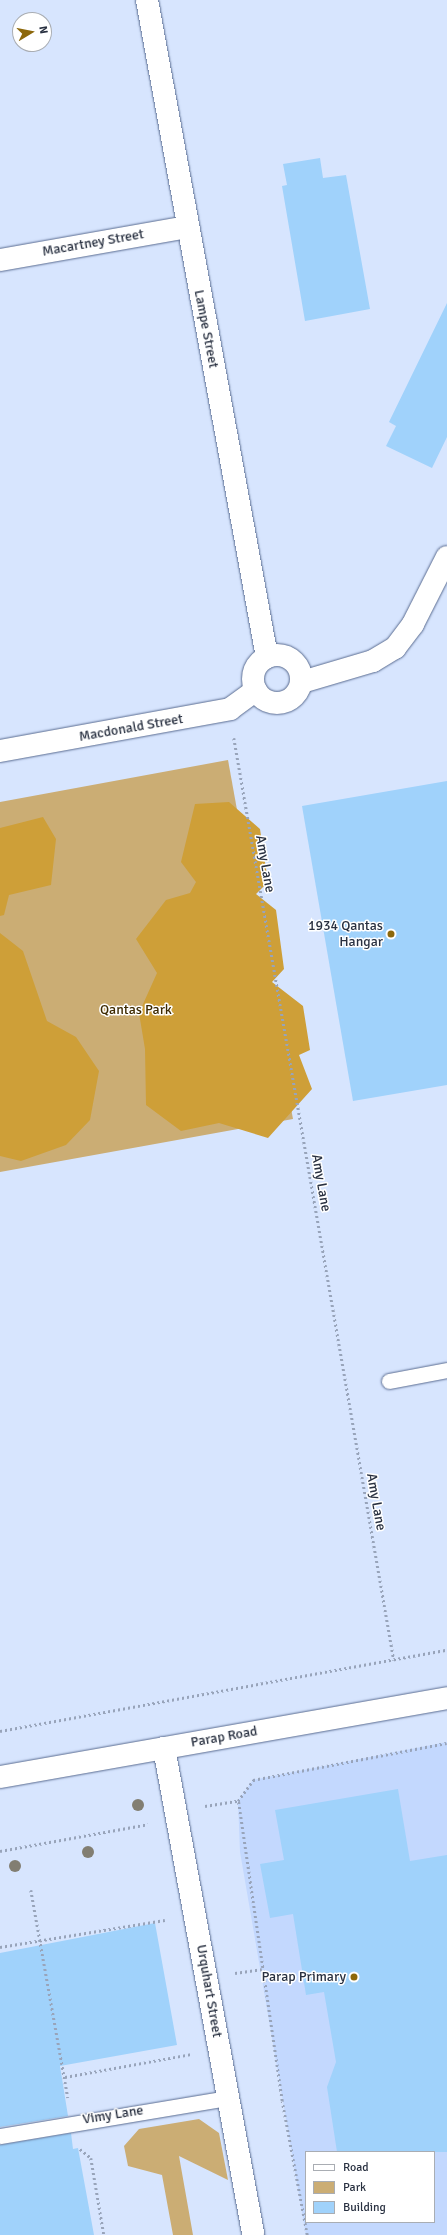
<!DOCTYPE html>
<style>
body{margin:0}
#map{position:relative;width:447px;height:2235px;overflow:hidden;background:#d7e5fe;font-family:Signika,sans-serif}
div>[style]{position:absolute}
.built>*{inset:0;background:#c3d8fe}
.green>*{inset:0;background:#cbad74}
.forest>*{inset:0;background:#ce9f38}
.building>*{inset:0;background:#a0d2fb}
.path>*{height:2.5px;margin-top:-1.25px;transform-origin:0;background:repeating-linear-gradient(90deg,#98a4ba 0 2px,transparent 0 5px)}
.roads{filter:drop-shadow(0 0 1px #5a6c91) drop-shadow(0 0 1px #5a6c91)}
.lane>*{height:15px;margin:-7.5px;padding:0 7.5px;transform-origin:7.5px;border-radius:7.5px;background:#fff}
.street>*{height:22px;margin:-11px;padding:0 11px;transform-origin:11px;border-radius:11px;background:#fff}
.street>.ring{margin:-11px;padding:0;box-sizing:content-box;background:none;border:22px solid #fff;border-radius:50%}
.secondary>*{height:22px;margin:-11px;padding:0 11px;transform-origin:11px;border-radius:11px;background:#fff}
.trees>*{width:12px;height:12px;margin:-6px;border-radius:50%;background:#827e72}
.dots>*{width:11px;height:11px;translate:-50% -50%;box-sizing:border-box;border:2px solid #fff;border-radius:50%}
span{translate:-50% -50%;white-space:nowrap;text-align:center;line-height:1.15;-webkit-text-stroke:3px #fff;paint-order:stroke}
.street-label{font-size:14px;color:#293141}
.poi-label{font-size:14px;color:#293141}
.right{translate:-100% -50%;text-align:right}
.park-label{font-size:14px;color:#3d2a00}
.legend{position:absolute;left:305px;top:2151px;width:130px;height:72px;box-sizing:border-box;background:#fff;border:1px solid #a9adb3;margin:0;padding:5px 7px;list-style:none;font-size:12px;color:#293141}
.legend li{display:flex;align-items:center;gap:8px;height:20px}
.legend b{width:20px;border:1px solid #a9adb3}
.north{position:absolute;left:12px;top:12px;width:40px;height:40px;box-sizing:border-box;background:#fff;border:1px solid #a9adb3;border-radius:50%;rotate:80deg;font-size:11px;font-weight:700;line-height:16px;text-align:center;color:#293141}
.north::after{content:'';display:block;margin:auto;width:14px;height:18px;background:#8d680b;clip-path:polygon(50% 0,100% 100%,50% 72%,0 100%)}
</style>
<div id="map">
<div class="built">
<div style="clip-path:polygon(evenodd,447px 1742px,447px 2235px,306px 2235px,240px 1852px,238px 1801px,253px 1780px,447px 1742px,306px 2152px,434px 2152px,434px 2222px,306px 2222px,306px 2152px)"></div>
</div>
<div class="green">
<div style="clip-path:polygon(228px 760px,293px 1119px,0 1172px,0 802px)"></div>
<div style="clip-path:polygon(199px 2119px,219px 2133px,228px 2180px,179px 2156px,193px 2235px,173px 2235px,162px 2175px,128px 2166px,124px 2146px,139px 2129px)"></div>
</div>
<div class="forest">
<div style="clip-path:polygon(229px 802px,260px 829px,268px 882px,256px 894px,276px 910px,284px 969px,272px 982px,303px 1006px,310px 1050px,299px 1055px,312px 1089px,268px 1138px,219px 1123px,181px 1131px,146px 1105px,145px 1049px,139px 1013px,157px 973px,136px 939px,166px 900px,190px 893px,196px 882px,181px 862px,195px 804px)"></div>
<div style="clip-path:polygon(43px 817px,56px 839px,51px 885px,9px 895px,4px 915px,0 916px,0 828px)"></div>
<div style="clip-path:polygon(0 933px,23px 951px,47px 1021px,76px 1037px,99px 1071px,90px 1120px,66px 1145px,21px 1161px,0 1156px)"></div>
</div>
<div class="building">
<div style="clip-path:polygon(320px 158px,323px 178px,346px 175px,370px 309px,305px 321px,282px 186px,287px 185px,283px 164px)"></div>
<div style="clip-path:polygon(447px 303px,447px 437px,432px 468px,386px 446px,396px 426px,389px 422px)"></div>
<div style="clip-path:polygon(447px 781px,447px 1085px,353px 1101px,302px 806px)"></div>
<div style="clip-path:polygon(398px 1789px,410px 1861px,447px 1855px,447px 2152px,337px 2152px,327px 2087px,336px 2062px,324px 1992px,306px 1995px,293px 1914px,270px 1918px,260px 1864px,284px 1860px,275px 1810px)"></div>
<div style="clip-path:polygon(155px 1923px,177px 2045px,60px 2066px,68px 2116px,0 2127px,0 1953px)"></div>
<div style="clip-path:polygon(71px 2133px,73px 2149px,78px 2148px,94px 2235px,0 2235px,0 2145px)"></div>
</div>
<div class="path">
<div style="left:234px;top:738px;width:936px;rotate:80.16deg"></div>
<div style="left:0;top:1731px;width:454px;rotate:-10.3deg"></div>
<div style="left:205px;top:1806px;width:33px;rotate:-9deg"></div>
<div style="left:0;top:1851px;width:150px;rotate:-10.3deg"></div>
<div style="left:31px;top:1890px;width:211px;rotate:79.9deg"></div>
<div style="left:0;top:1947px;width:167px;rotate:-9.3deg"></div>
<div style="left:235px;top:1973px;width:27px;rotate:-8deg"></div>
<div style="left:65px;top:2077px;width:128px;rotate:-10.3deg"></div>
<div style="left:80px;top:2149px;width:14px;rotate:39deg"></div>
<div style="left:91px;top:2158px;width:78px;rotate:80.4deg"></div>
<div style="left:307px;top:2235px;width:136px;rotate:-100.6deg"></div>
<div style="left:282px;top:2101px;width:303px;rotate:-98.3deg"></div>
<div style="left:238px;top:1801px;width:26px;rotate:-54deg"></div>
<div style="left:253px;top:1780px;width:197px;rotate:-10.8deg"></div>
</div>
<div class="roads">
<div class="lane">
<div style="left:389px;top:1381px;width:59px;rotate:-10.7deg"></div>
<div style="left:0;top:2136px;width:230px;rotate:-9.5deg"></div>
</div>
<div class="street">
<div style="left:147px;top:0;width:668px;rotate:79.65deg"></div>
<div style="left:0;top:260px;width:190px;rotate:-10deg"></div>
<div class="ring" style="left:253px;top:655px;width:26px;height:26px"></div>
<div style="left:302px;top:682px;width:74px;rotate:-16.5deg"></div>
<div style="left:373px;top:661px;width:26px;rotate:-31deg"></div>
<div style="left:395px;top:648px;width:30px;rotate:-53deg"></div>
<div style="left:413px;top:624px;width:75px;rotate:-63.1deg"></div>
<div style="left:0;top:751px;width:234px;rotate:-10.3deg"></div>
<div style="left:230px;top:709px;width:32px;rotate:-36deg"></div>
<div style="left:164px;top:1748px;width:495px;rotate:79.6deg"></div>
</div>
<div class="secondary">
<div style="left:0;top:1777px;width:454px;rotate:-10deg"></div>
</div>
</div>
<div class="trees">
<div style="left:138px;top:1805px"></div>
<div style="left:88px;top:1852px"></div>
<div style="left:15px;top:1866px"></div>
</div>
<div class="dots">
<div style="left:391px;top:934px;background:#8d680b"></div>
<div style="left:354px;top:1977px;background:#8d680b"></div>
</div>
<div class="street-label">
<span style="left:93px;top:243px;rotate:-10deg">Macartney Street</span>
<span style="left:206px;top:329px;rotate:79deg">Lampe Street</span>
<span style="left:131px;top:728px;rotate:-10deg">Macdonald Street</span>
<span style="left:265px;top:864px;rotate:80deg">Amy Lane</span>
<span style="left:321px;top:1183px;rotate:80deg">Amy Lane</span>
<span style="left:376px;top:1502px;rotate:80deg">Amy Lane</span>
<span style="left:224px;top:1737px;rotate:-10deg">Parap Road</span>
<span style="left:209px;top:1991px;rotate:80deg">Urquhart Street</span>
<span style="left:113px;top:2115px;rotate:-9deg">Vimy Lane</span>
</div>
<div class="poi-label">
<span class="right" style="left:383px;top:934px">1934 Qantas<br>Hangar</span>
<span class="right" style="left:346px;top:1977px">Parap Primary</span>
</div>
<div class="park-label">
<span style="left:136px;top:1010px">Qantas Park</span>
</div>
<ul class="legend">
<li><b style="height:5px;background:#fff"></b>Road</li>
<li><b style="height:11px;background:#cbad74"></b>Park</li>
<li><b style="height:11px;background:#a0d2fb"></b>Building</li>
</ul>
<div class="north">N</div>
</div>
